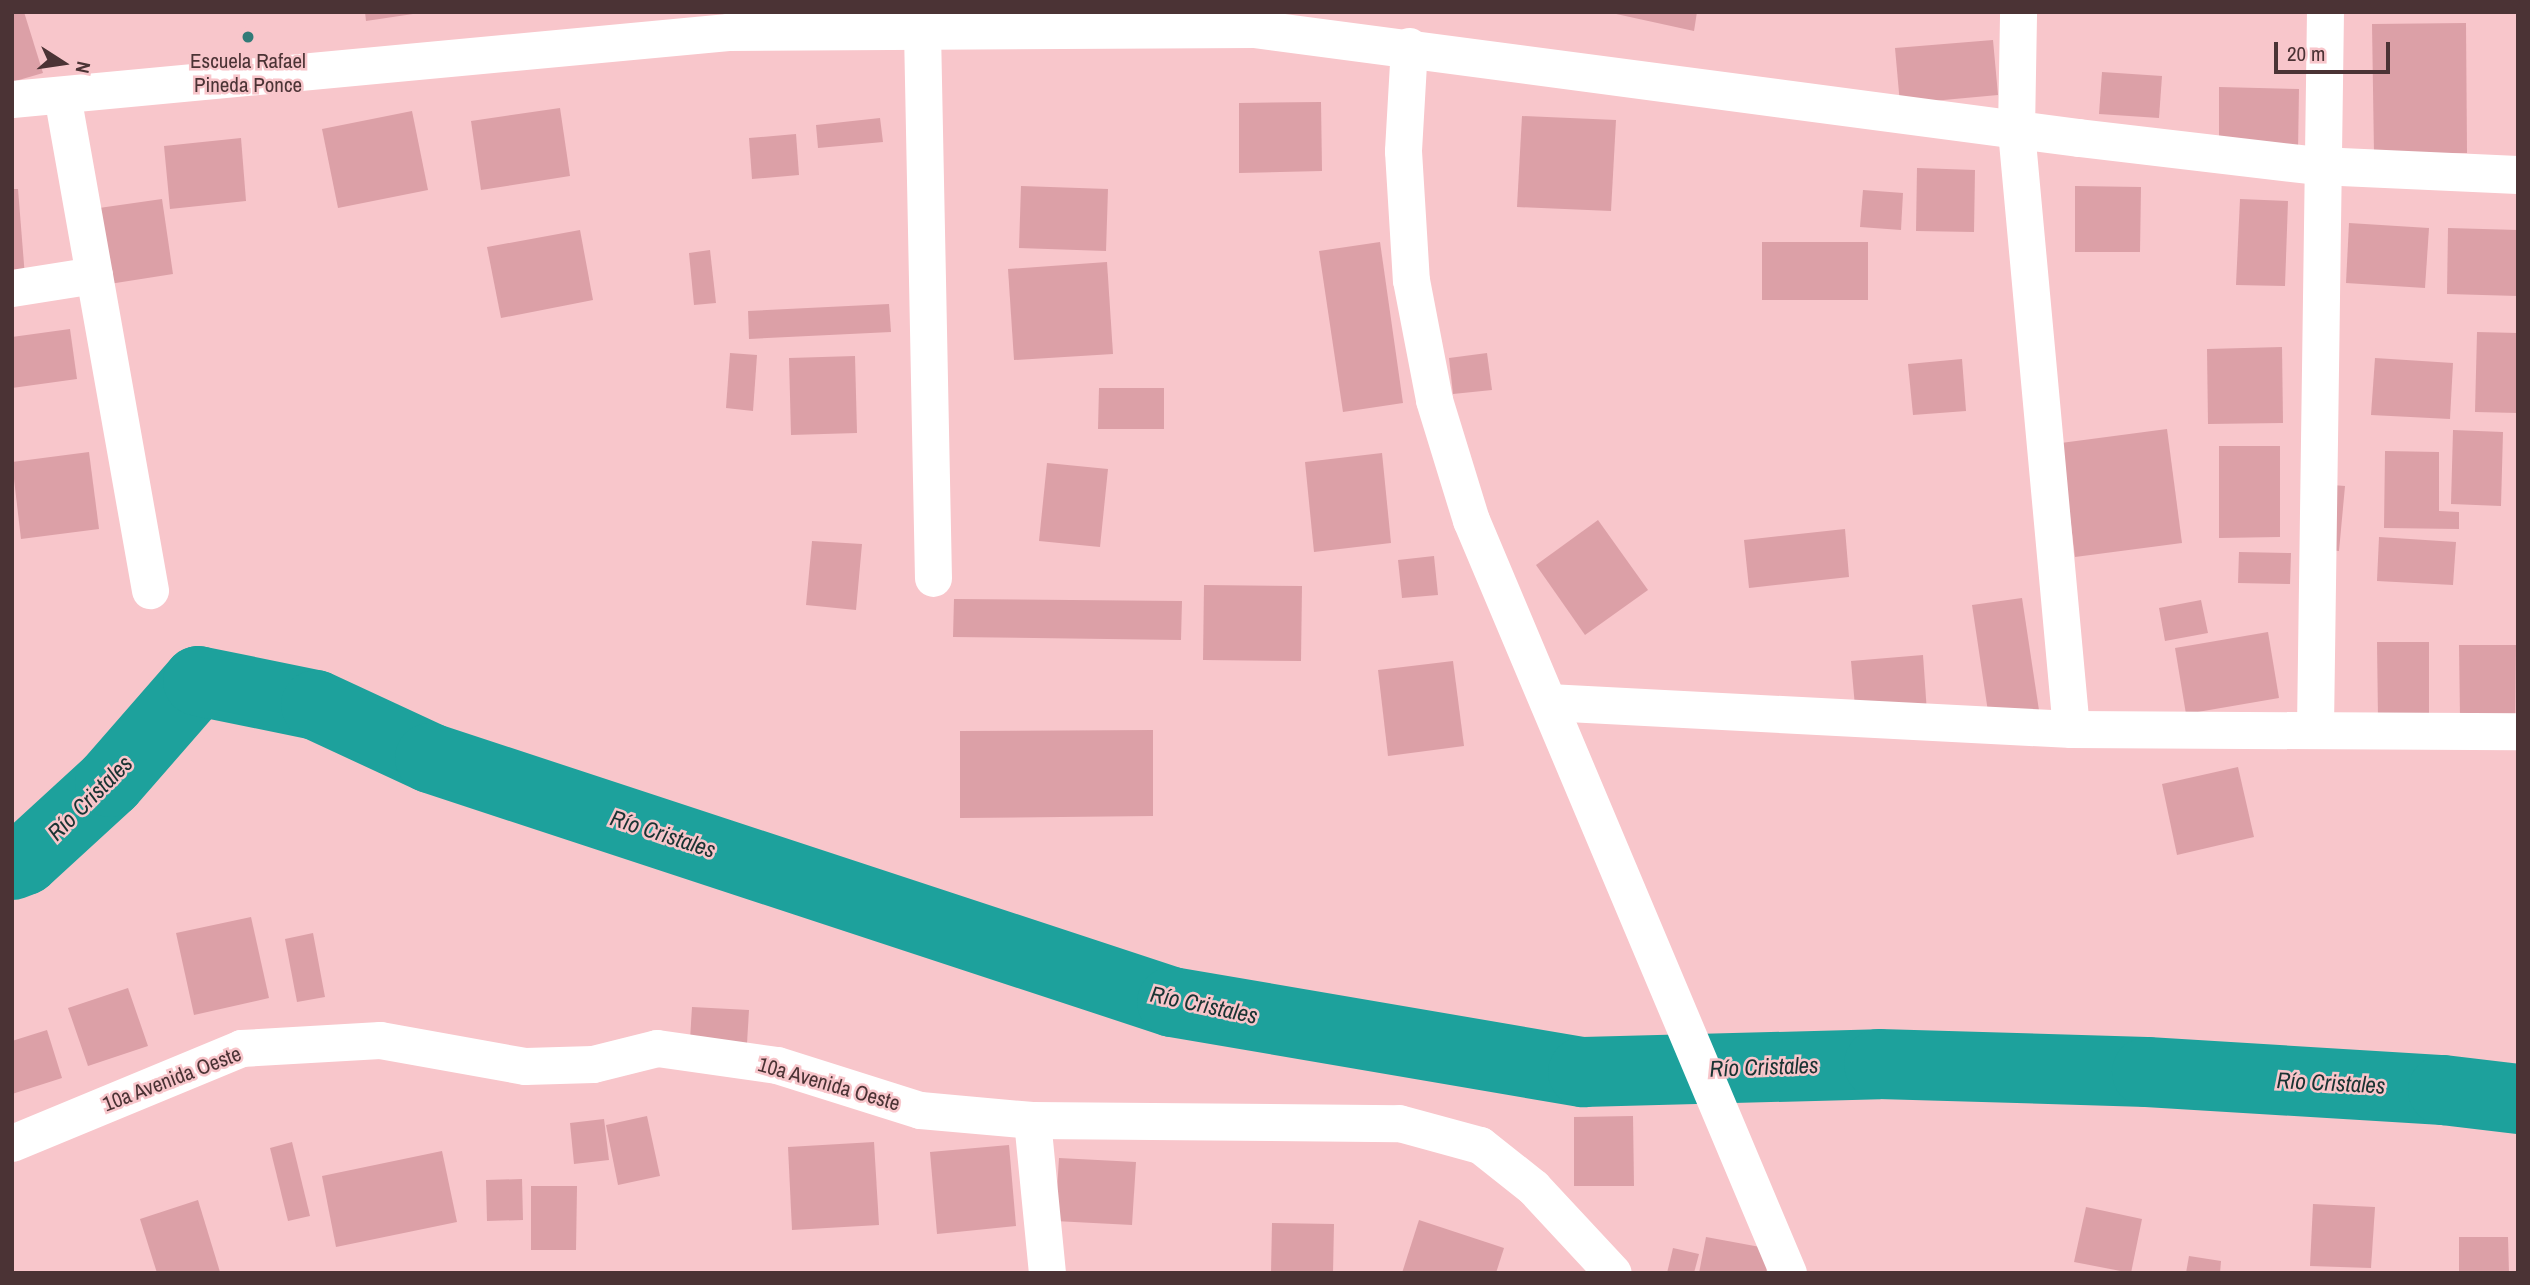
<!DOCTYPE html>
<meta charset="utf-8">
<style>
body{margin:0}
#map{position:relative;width:2530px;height:1285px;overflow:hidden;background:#f8c6cb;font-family:"Archivo Narrow",sans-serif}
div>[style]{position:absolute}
.river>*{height:70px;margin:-35px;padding:0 35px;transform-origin:35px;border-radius:35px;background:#1da19c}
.building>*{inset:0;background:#dca0a7}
.street>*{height:37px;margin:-18.5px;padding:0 18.5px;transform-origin:18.5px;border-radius:18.5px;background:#fff}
.secondary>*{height:38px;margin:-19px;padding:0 19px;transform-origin:19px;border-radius:19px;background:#fff}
.dots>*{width:19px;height:19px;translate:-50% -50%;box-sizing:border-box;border:4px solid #f8c6cb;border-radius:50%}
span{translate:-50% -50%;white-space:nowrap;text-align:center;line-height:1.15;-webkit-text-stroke:5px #f8c6cb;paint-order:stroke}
.poi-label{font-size:21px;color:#4b3335}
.street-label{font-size:21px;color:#4b3335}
.water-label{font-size:23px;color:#193332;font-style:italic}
.frame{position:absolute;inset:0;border:14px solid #4b3335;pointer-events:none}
.north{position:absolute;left:28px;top:28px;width:70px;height:70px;-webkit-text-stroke:5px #f8c6cb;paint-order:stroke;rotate:102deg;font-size:19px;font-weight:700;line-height:28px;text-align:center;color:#4b3335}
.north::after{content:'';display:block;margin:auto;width:24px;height:32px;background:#4b3335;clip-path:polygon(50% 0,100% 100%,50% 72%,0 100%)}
.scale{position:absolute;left:2274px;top:42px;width:116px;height:32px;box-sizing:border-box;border:4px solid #4b3335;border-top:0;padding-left:9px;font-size:21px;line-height:24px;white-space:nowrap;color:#4b3335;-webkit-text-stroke:5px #f8c6cb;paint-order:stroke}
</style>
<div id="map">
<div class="river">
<div style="left:12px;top:865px;width:14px;rotate:-21deg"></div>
<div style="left:25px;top:860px;width:115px;rotate:-42.5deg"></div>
<div style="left:110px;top:782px;width:134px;rotate:-48.9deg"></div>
<div style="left:198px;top:681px;width:120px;rotate:11.5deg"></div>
<div style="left:316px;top:705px;width:126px;rotate:24.9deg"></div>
<div style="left:430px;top:758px;width:781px;rotate:18.2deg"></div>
<div style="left:1172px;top:1002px;width:417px;rotate:9.7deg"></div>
<div style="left:1583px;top:1072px;width:296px;rotate:-1.5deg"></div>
<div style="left:1879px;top:1064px;width:268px;rotate:1.7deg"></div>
<div style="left:2147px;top:1072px;width:297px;rotate:3.5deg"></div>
<div style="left:2443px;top:1090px;width:76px;rotate:6.8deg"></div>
</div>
<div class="building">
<div style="clip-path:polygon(12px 12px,24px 12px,43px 73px,12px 82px)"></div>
<div style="clip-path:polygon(365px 12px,413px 12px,413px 14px,366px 21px)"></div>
<div style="clip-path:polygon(1607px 12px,1697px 12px,1694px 31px)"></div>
<div style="clip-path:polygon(2466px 23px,2467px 153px,2374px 154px,2372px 24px)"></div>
<div style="clip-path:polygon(1993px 40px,1998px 95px,1900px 104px,1895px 48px)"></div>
<div style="clip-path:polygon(2102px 72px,2162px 76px,2159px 118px,2099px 114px)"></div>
<div style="clip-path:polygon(2219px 87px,2299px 89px,2298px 151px,2219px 150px)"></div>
<div style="clip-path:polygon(1321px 102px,1322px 171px,1239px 173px,1239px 103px)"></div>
<div style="clip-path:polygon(560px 108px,570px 176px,481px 190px,471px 121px)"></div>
<div style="clip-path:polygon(412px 111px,428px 190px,338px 208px,322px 129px)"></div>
<div style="clip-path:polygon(1522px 116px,1616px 120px,1611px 211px,1517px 207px)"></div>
<div style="clip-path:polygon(880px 118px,883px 142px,818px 148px,816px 125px)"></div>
<div style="clip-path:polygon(796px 134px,799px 175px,752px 179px,749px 138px)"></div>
<div style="clip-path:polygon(241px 138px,246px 201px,170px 209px,164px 146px)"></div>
<div style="clip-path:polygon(1917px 168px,1975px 170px,1974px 232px,1916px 231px)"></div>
<div style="clip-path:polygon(1021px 186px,1108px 189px,1106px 251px,1019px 248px)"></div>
<div style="clip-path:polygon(2075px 186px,2141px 187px,2140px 252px,2075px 252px)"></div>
<div style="clip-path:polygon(12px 189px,18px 189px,25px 277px,12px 278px)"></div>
<div style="clip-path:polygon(1863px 190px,1903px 193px,1901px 230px,1860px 227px)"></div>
<div style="clip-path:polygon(162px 199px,173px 274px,103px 285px,92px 209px)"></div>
<div style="clip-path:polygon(2240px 199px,2288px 201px,2285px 286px,2236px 285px)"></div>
<div style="clip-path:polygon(2349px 223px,2429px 228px,2425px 288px,2346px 283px)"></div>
<div style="clip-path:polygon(2448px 228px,2518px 230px,2518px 296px,2447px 294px)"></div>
<div style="clip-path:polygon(580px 230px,593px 300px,501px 318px,487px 247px)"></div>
<div style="clip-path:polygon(1380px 242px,1403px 403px,1343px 412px,1319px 251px)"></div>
<div style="clip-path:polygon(1762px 242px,1868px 242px,1868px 300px,1762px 300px)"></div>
<div style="clip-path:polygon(710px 250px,716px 303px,694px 305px,689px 253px)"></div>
<div style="clip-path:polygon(1107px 262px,1113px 354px,1014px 360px,1008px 269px)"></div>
<div style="clip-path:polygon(889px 304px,891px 332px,749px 339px,748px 311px)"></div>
<div style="clip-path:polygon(70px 329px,77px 379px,12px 388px,12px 337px)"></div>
<div style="clip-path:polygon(2477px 332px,2518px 333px,2518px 413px,2475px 412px)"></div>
<div style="clip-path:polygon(2282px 347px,2283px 423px,2208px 424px,2207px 349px)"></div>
<div style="clip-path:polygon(730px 353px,757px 355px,753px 411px,726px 408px)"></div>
<div style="clip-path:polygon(1487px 353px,1492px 390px,1453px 394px,1449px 358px)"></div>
<div style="clip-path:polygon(855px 356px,857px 433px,791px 435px,789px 358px)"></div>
<div style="clip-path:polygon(2375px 358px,2453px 363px,2450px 419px,2371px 415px)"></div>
<div style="clip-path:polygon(1962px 359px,1966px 411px,1913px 415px,1908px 364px)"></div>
<div style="clip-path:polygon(1099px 388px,1164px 388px,1164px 429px,1098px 429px)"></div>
<div style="clip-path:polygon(2167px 429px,2182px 543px,2075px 557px,2061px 443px)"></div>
<div style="clip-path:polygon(2453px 430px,2503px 432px,2501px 506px,2451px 504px)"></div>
<div style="clip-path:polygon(2219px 446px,2280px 446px,2280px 537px,2219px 538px)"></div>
<div style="clip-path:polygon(2385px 451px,2439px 452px,2439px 511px,2459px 512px,2459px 529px,2384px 528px)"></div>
<div style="clip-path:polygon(89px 452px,99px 529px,21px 539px,12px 462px)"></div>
<div style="clip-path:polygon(1382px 453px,1391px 543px,1314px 552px,1305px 462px)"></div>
<div style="clip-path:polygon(1047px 463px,1108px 469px,1100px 547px,1039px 541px)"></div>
<div style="clip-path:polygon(2319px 484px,2345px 486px,2339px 551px,2314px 549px)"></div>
<div style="clip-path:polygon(1598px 520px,1648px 590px,1585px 635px,1536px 565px)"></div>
<div style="clip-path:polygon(1845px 529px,1849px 577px,1749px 588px,1744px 540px)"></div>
<div style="clip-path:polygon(2379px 537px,2456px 542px,2453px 585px,2377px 581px)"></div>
<div style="clip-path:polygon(812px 541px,862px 544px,856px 610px,806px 605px)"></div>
<div style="clip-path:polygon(2239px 552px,2291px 553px,2290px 584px,2238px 583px)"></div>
<div style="clip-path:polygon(1434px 556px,1438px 595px,1402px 598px,1398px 560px)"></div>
<div style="clip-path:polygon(1204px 585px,1302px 586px,1301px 661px,1203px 660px)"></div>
<div style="clip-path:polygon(2022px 598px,2040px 717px,1990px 725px,1972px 605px)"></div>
<div style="clip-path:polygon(954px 599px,1182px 601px,1181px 640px,953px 637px)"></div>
<div style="clip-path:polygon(2201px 600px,2208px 633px,2165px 641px,2159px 608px)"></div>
<div style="clip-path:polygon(2268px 632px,2279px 698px,2186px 714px,2175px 648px)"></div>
<div style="clip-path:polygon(2377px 642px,2429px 642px,2429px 718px,2378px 719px)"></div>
<div style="clip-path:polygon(2459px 645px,2516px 645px,2515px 718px,2460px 718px)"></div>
<div style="clip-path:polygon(1923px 655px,1927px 713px,1856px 718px,1851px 661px)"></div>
<div style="clip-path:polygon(1453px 661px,1464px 746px,1388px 756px,1378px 670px)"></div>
<div style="clip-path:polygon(1153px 730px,1153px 816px,960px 818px,960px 731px)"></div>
<div style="clip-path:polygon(2238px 767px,2254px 837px,2177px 855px,2162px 784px)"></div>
<div style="clip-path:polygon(251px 917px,269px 998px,194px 1015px,176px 933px)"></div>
<div style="clip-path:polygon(313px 933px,325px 997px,297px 1002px,285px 939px)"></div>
<div style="clip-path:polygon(128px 988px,148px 1046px,88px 1066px,68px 1008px)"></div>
<div style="clip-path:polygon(692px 1007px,749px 1010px,747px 1044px,690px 1040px)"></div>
<div style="clip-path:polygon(47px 1030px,62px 1078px,12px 1094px,12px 1041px)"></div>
<div style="clip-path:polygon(647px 1116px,660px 1176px,618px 1185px,606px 1125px)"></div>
<div style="clip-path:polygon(1633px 1116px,1634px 1186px,1574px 1186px,1574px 1117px)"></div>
<div style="clip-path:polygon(604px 1119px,609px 1160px,574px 1164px,570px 1123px)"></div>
<div style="clip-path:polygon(292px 1142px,310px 1216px,288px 1221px,270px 1148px)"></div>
<div style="clip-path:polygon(874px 1142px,879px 1225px,792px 1230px,788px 1147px)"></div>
<div style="clip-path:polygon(1009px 1145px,1016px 1226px,937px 1234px,930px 1152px)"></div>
<div style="clip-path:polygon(442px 1151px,457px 1222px,336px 1247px,322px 1176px)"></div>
<div style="clip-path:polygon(1059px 1158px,1136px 1162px,1132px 1225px,1055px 1221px)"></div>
<div style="clip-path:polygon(522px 1179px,523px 1220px,487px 1221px,486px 1180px)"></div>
<div style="clip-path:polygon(531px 1186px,577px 1186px,576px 1250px,531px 1250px)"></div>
<div style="clip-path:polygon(198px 1200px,220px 1272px,157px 1273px,140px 1219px)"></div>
<div style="clip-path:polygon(2313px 1204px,2375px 1207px,2371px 1268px,2310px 1266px)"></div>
<div style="clip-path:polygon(2086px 1207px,2142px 1219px,2131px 1273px,2074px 1262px)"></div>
<div style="clip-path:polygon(1419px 1220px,1504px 1248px,1496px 1273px,1402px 1273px)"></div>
<div style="clip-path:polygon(1272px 1223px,1334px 1224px,1333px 1273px,1271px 1273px)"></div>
<div style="clip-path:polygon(1706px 1237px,1771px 1249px,1766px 1273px,1699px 1273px)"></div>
<div style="clip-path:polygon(2459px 1237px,2508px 1237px,2509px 1273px,2459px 1273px)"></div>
<div style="clip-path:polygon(1673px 1248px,1699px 1254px,1694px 1273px,1667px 1273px)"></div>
<div style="clip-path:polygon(2189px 1256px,2221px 1261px,2220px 1273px,2186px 1273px)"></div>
</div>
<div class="street">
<div style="left:922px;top:31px;width:547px;rotate:88.85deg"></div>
<div style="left:1409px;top:46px;width:105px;rotate:93.3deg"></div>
<div style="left:1403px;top:151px;width:129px;rotate:86.5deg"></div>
<div style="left:1411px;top:280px;width:122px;rotate:79.1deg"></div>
<div style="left:1434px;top:400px;width:126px;rotate:72.9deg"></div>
<div style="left:1471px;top:520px;width:817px;rotate:67.17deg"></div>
<div style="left:62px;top:95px;width:503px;rotate:79.92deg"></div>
<div style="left:12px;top:99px;width:719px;rotate:-5.35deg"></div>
<div style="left:728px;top:32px;width:526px;rotate:-0.33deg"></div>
<div style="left:12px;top:288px;width:83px;rotate:-9deg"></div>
<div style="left:1548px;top:702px;width:524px;rotate:2.96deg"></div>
<div style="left:2071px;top:729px;width:602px;rotate:-95.25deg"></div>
<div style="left:2016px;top:130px;width:118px;rotate:-89deg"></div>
<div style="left:2315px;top:727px;width:715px;rotate:-89.2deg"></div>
<div style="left:2071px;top:729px;width:447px;rotate:0.3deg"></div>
<div style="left:1032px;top:1120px;width:154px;rotate:84.4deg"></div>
<div style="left:12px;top:1143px;width:248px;rotate:-22.5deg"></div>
<div style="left:241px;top:1048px;width:139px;rotate:-3.3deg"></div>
<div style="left:380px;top:1040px;width:147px;rotate:10.2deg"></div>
<div style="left:525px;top:1066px;width:68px;rotate:-1.7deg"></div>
<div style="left:593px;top:1064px;width:66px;rotate:-14deg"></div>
<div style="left:657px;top:1048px;width:121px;rotate:8.1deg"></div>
<div style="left:777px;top:1065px;width:150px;rotate:17.5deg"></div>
<div style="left:920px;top:1110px;width:112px;rotate:5.1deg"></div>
<div style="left:1032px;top:1120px;width:367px;rotate:0.5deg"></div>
<div style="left:1399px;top:1123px;width:84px;rotate:15.2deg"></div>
<div style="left:1480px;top:1145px;width:68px;rotate:38.4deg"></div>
<div style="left:1533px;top:1187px;width:117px;rotate:47.1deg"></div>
</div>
<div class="secondary">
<div style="left:1255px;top:12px;width:17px;rotate:93deg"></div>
<div style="left:1254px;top:29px;width:832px;rotate:7.53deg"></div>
<div style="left:2079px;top:138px;width:242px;rotate:6.7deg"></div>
<div style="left:2319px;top:166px;width:199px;rotate:2.6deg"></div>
</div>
<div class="dots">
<div style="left:248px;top:37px;background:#327b78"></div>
</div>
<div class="poi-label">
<span style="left:248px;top:73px">Escuela Rafael<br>Pineda Ponce</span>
</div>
<div class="street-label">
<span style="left:172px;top:1079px;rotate:-21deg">10a Avenida Oeste</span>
<span style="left:829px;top:1084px;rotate:16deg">10a Avenida Oeste</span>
</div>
<div class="water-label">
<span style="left:90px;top:798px;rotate:-45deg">Río Cristales</span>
<span style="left:663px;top:834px;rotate:18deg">Río Cristales</span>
<span style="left:1204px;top:1005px;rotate:12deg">Río Cristales</span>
<span style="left:1764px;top:1067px;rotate:-2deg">Río Cristales</span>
<span style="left:2331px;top:1083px;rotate:3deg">Río Cristales</span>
</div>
<div class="frame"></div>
<div class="north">N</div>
<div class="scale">20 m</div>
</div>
